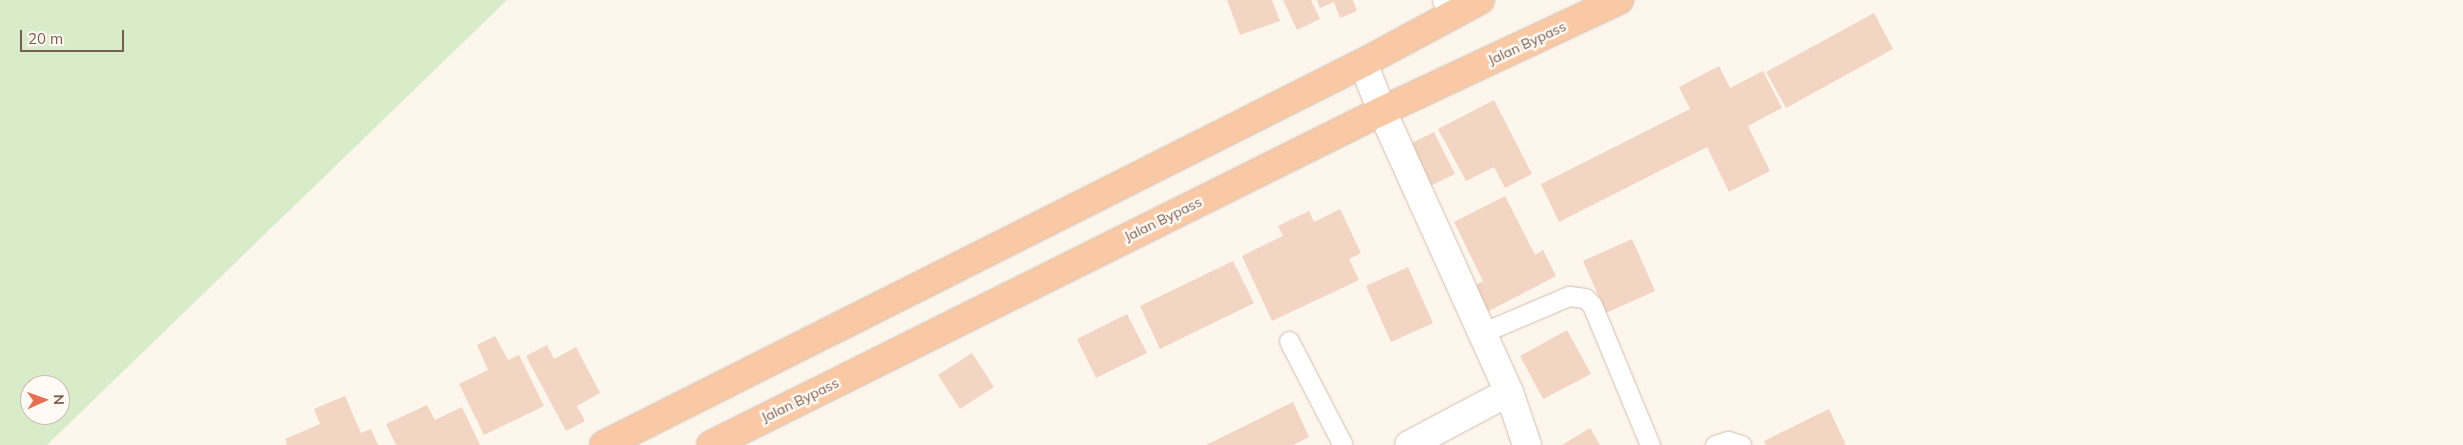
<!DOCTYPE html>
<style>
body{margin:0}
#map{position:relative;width:2463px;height:445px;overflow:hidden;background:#fdf6ec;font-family:Mulish,sans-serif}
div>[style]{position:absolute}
.green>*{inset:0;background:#d8ecc9}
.building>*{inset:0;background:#f3d5c3}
.roads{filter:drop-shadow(0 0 1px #d1beb0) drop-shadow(0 0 1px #d1beb0)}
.service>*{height:19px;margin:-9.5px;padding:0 9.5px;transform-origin:9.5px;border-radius:9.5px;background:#fff}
.minor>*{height:28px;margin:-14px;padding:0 14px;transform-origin:14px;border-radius:14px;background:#fff}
.trunk>*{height:28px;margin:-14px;padding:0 14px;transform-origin:14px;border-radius:14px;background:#f9c8a4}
span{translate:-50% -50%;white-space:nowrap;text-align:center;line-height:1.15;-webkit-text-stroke:5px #fffaf3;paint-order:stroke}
.street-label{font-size:14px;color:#7a5c4d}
.north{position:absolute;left:20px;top:375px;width:50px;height:50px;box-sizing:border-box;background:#fffaf3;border:1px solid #cabbb1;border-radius:50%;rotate:88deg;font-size:14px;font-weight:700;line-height:20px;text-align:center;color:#7a5c4d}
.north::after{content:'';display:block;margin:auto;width:18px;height:22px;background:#e76f51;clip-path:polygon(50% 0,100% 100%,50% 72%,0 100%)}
.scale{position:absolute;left:20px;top:30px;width:104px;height:22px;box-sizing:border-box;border:2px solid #7a5c4d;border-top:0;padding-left:6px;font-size:15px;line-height:18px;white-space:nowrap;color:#7a5c4d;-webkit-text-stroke:4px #fffaf3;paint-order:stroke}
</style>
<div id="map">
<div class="green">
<div style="clip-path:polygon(evenodd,0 0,507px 0,47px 445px,0 445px,0 0,30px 385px,60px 385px,60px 415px,30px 415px,30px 385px)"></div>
</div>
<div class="building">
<div style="clip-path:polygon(1227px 0,1272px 0,1280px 21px,1240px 35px)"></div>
<div style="clip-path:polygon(1283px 0,1311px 0,1320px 19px,1297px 30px)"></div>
<div style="clip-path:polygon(1317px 0,1353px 0,1357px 11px,1340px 18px,1334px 2px,1320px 8px)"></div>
<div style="clip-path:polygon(1874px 13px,1893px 49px,1786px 108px,1766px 72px)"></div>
<div style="clip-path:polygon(1719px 66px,1730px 88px,1763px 71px,1782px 108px,1748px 126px,1770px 171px,1729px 192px,1707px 147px,1559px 222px,1541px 184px,1690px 109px,1679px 87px)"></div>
<div style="clip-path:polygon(1494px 100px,1532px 174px,1505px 188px,1494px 167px,1466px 181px,1438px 129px)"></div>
<div style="clip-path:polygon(1434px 132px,1455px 174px,1428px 187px,1408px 145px)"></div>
<div style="clip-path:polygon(1505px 196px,1535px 255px,1543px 250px,1556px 276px,1485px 313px,1472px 287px,1483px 281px,1454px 222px)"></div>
<div style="clip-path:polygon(1340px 209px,1361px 253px,1349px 259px,1359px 280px,1272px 321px,1242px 256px,1283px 236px,1278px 226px,1309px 211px,1314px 222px)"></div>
<div style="clip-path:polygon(1632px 239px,1655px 291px,1606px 313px,1583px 261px)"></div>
<div style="clip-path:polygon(1233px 261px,1254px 303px,1160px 349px,1140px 306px)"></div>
<div style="clip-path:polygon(1408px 267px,1433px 323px,1391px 342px,1366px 286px)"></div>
<div style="clip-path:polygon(1127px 314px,1147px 353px,1096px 378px,1077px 339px)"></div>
<div style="clip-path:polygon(1567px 330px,1591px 374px,1543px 399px,1520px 356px)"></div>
<div style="clip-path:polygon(495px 336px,508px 360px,519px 355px,544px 406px,484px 435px,459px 384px,488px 370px,477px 345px)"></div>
<div style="clip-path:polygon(547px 345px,554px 359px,576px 347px,600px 393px,577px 406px,585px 421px,566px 431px,526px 356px)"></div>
<div style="clip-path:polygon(972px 353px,994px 387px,960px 409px,938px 375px)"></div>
<div style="clip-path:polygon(345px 396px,361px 433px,371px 429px,378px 445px,287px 445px,285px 439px,320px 424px,314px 409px)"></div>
<div style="clip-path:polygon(1293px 402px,1309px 437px,1293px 445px,1206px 445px)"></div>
<div style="clip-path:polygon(427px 405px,435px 420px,462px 407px,480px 445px,396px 445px,386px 424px)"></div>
<div style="clip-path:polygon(1829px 409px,1846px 445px,1766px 445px,1764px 441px)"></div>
<div style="clip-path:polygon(1590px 428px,1600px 445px,1562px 445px)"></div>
</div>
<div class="roads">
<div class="service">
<div style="left:1442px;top:0;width:17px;rotate:69deg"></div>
<div style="left:1484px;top:332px;width:92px;rotate:-23deg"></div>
<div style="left:1569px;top:296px;width:16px;rotate:7deg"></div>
<div style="left:1585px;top:298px;width:10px;rotate:45deg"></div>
<div style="left:1592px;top:305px;width:152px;rotate:67.5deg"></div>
<div style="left:1289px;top:341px;width:117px;rotate:62.6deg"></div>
<div style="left:1715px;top:445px;width:14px;rotate:-17deg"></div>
<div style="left:1728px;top:441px;width:14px;rotate:17deg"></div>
</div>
<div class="minor">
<div style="left:1363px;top:63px;width:52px;rotate:68.4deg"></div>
<div style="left:1382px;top:111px;width:308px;rotate:65.7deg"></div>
<div style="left:1509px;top:392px;width:113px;rotate:152.1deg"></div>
<div style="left:1509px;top:392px;width:56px;rotate:71.2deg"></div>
</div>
<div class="trunk">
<div style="left:604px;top:445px;width:850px;rotate:-26.72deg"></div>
<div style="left:1363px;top:63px;width:133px;rotate:-28.3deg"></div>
<div style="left:711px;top:445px;width:750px;rotate:-26.46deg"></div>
<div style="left:1382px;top:111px;width:262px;rotate:-25.1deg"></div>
</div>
</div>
<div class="street-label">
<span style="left:1527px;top:43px;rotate:-25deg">Jalan Bypass</span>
<span style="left:1163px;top:219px;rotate:-26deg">Jalan Bypass</span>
<span style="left:800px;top:400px;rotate:-26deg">Jalan Bypass</span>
</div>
<div class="north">N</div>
<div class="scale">20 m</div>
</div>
